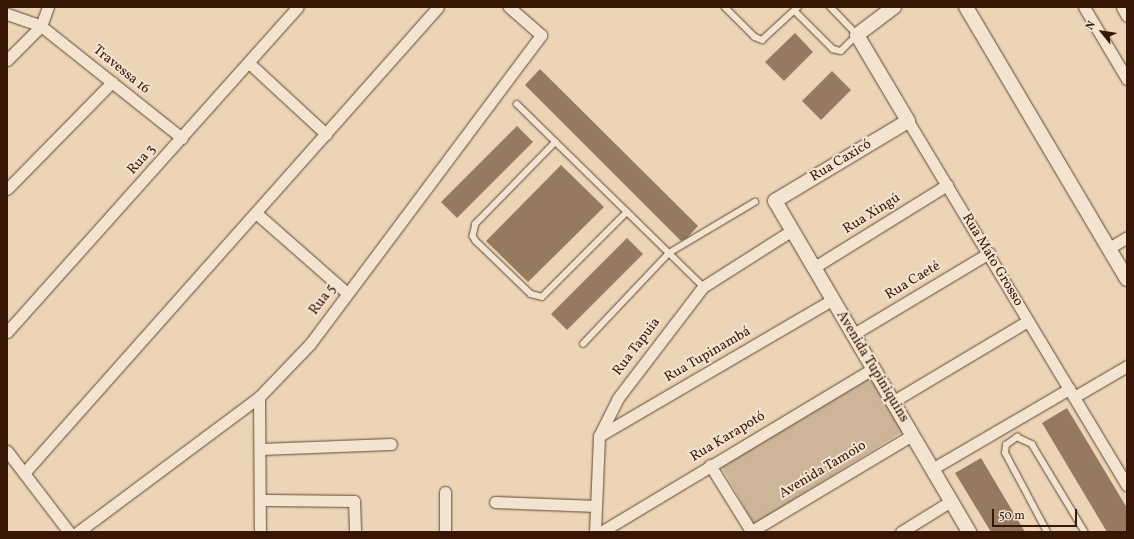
<!DOCTYPE html>
<meta charset="utf-8">
<style>
body{margin:0}
#map{position:relative;width:1134px;height:539px;overflow:hidden;background:#ebd5b6;font-family:Vollkorn,serif}
div>[style]{position:absolute}
.green>*{inset:0;background:#ccb598}
.building>*{inset:0;background:#957961}
.roads{filter:drop-shadow(0 0 1px #644631) drop-shadow(0 0 1px #644631)}
.service>*{height:5.5px;margin:-2.75px;padding:0 2.75px;transform-origin:2.75px;border-radius:2.75px;background:#f2e4d0}
.minor>*{height:11px;margin:-5.5px;padding:0 5.5px;transform-origin:5.5px;border-radius:5.5px;background:#f2e4d0}
.tertiary>*{height:14px;margin:-7px;padding:0 7px;transform-origin:7px;border-radius:7px;background:#f2e4d0}
span{translate:-50% -50%;white-space:nowrap;text-align:center;line-height:1.15;-webkit-text-stroke:4px #f2e4d0;paint-order:stroke}
.street-label{font-size:14px;color:#371605}
.frame{position:absolute;inset:0;border:8px solid #371605;pointer-events:none}
.north{position:absolute;left:1082px;top:12px;width:40px;height:40px;-webkit-text-stroke:3px #f2e4d0;paint-order:stroke;rotate:300deg;font-size:11px;font-weight:700;line-height:16px;text-align:center;color:#371605}
.north::after{content:'';display:block;margin:auto;width:14px;height:18px;background:#371605;clip-path:polygon(50% 0,100% 100%,50% 72%,0 100%)}
.scale{position:absolute;left:992px;top:509px;width:85px;height:18px;box-sizing:border-box;border:2px solid #371605;border-top:0;padding-left:5px;font-size:12px;line-height:14px;white-space:nowrap;color:#371605;-webkit-text-stroke:3px #f2e4d0;paint-order:stroke}
</style>
<div id="map">
<div class="green">
<div style="clip-path:polygon(870px 376px,904px 431px,754px 524px,720px 464px)"></div>
</div>
<div class="building">
<div style="clip-path:polygon(795px 33px,813px 52px,784px 81px,765px 62px)"></div>
<div style="clip-path:polygon(540px 69px,698px 226px,687px 238px,681px 241px,525px 85px)"></div>
<div style="clip-path:polygon(832px 71px,851px 90px,821px 120px,802px 101px)"></div>
<div style="clip-path:polygon(517px 126px,533px 142px,457px 218px,441px 202px)"></div>
<div style="clip-path:polygon(561px 165px,604px 207px,528px 282px,486px 241px)"></div>
<div style="clip-path:polygon(627px 238px,643px 254px,567px 330px,551px 314px)"></div>
<div style="clip-path:polygon(1067px 408px,1127px 508px,1127px 532px,1107px 532px,1042px 423px)"></div>
<div style="clip-path:polygon(981px 458px,997px 485px,1025px 532px,991px 532px,955px 473px)"></div>
</div>
<div class="roads">
<div class="service">
<div style="left:725px;top:7px;width:42px;rotate:45deg"></div>
<div style="left:755px;top:37px;width:8px;rotate:23deg"></div>
<div style="left:762px;top:40px;width:49px;rotate:-42.5deg"></div>
<div style="left:795px;top:11px;width:54px;rotate:45deg"></div>
<div style="left:833px;top:49px;width:8px;rotate:14deg"></div>
<div style="left:841px;top:51px;width:23px;rotate:-45deg"></div>
<div style="left:857px;top:35px;width:39px;rotate:-134deg"></div>
<div style="left:517px;top:104px;width:256px;rotate:44.4deg"></div>
<div style="left:556px;top:142px;width:115px;rotate:134.3deg"></div>
<div style="left:476px;top:224px;width:12px;rotate:104deg"></div>
<div style="left:473px;top:236px;width:6px;rotate:59deg"></div>
<div style="left:476px;top:241px;width:76px;rotate:43.9deg"></div>
<div style="left:531px;top:294px;width:11px;rotate:15deg"></div>
<div style="left:542px;top:297px;width:120px;rotate:-45deg"></div>
<div style="left:583px;top:344px;width:125px;rotate:-46.6deg"></div>
<div style="left:669px;top:253px;width:100px;rotate:-30.7deg"></div>
<div style="left:1047px;top:532px;width:89px;rotate:-118deg"></div>
<div style="left:1005px;top:453px;width:8px;rotate:-83deg"></div>
<div style="left:1006px;top:445px;width:14px;rotate:-36deg"></div>
<div style="left:1017px;top:437px;width:17px;rotate:25deg"></div>
<div style="left:1032px;top:444px;width:103px;rotate:58.9deg"></div>
</div>
<div class="minor">
<div style="left:1084px;top:7px;width:84px;rotate:59.2deg"></div>
<div style="left:1122px;top:7px;width:10px;rotate:61deg"></div>
<div style="left:7px;top:14px;width:36px;rotate:19deg"></div>
<div style="left:41px;top:26px;width:180px;rotate:38.5deg"></div>
<div style="left:7px;top:60px;width:48px;rotate:-45deg"></div>
<div style="left:41px;top:26px;width:20px;rotate:-70deg"></div>
<div style="left:249px;top:63px;width:105px;rotate:42.7deg"></div>
<div style="left:908px;top:121px;width:425px;rotate:59deg"></div>
<div style="left:7px;top:189px;width:150px;rotate:-45.5deg"></div>
<div style="left:256px;top:213px;width:121px;rotate:41.3deg"></div>
<div style="left:1109px;top:248px;width:21px;rotate:-31deg"></div>
<div style="left:813px;top:268px;width:158px;rotate:-31.8deg"></div>
<div style="left:7px;top:332px;width:436px;rotate:-48.2deg"></div>
<div style="left:852px;top:335px;width:160px;rotate:-30.9deg"></div>
<div style="left:259px;top:397px;width:135px;rotate:89.6deg"></div>
<div style="left:1074px;top:397px;width:61px;rotate:-30.3deg"></div>
<div style="left:892px;top:402px;width:158px;rotate:-30.8deg"></div>
<div style="left:599px;top:436px;width:270px;rotate:-30.3deg"></div>
<div style="left:260px;top:449px;width:131px;rotate:-2.2deg"></div>
<div style="left:7px;top:451px;width:102px;rotate:52.6deg"></div>
<div style="left:710px;top:465px;width:78px;rotate:58.2deg"></div>
<div style="left:932px;top:469px;width:159px;rotate:-30.3deg"></div>
<div style="left:24px;top:473px;width:623px;rotate:-48.38deg"></div>
<div style="left:260px;top:500px;width:94px;rotate:0.6deg"></div>
<div style="left:354px;top:501px;width:31px;rotate:88deg"></div>
<div style="left:495px;top:502px;width:101px;rotate:2.3deg"></div>
<div style="left:78px;top:532px;width:226px;rotate:-36.7deg"></div>
<div style="left:259px;top:397px;width:74px;rotate:-46.1deg"></div>
<div style="left:310px;top:344px;width:386px;rotate:-53.2deg"></div>
<div style="left:541px;top:35px;width:43px;rotate:-138.8deg"></div>
<div style="left:445px;top:532px;width:40px;rotate:-90deg"></div>
<div style="left:595px;top:532px;width:96px;rotate:-87.6deg"></div>
<div style="left:599px;top:436px;width:42px;rotate:-63.4deg"></div>
<div style="left:618px;top:398px;width:140px;rotate:-52.6deg"></div>
<div style="left:703px;top:287px;width:104px;rotate:-32.5deg"></div>
<div style="left:601px;top:532px;width:316px;rotate:-31deg"></div>
<div style="left:750px;top:532px;width:189px;rotate:-30.9deg"></div>
<div style="left:901px;top:532px;width:59px;rotate:-31.8deg"></div>
</div>
<div class="tertiary">
<div style="left:894px;top:7px;width:46px;rotate:142.9deg"></div>
<div style="left:857px;top:35px;width:100px;rotate:59.3deg"></div>
<div style="left:908px;top:121px;width:155px;rotate:149deg"></div>
<div style="left:775px;top:201px;width:384px;rotate:59.6deg"></div>
<div style="left:966px;top:7px;width:316px;rotate:59.4deg"></div>
</div>
</div>
<div class="street-label">
<span style="left:121px;top:70px;rotate:39deg">Travessa 16</span>
<span style="left:142px;top:160px;rotate:-48deg">Rua 3</span>
<span style="left:841px;top:161px;rotate:-31deg">Rua Caxicó</span>
<span style="left:872px;top:214px;rotate:-32deg">Rua Xingú</span>
<span style="left:992px;top:260px;rotate:59deg">Rua Mato Grosso</span>
<span style="left:913px;top:281px;rotate:-31deg">Rua Caeté</span>
<span style="left:323px;top:300px;rotate:-54deg">Rua 5</span>
<span style="left:637px;top:347px;rotate:-53deg">Rua Tapuia</span>
<span style="left:708px;top:355px;rotate:-30deg">Rua Tupinambá</span>
<span style="left:872px;top:367px;rotate:59deg">Avenida Tupiniquins</span>
<span style="left:728px;top:437px;rotate:-31deg">Rua Karapotó</span>
<span style="left:823px;top:470px;rotate:-31deg">Avenida Tamoio</span>
</div>
<div class="frame"></div>
<div class="north">N</div>
<div class="scale">50 m</div>
</div>
